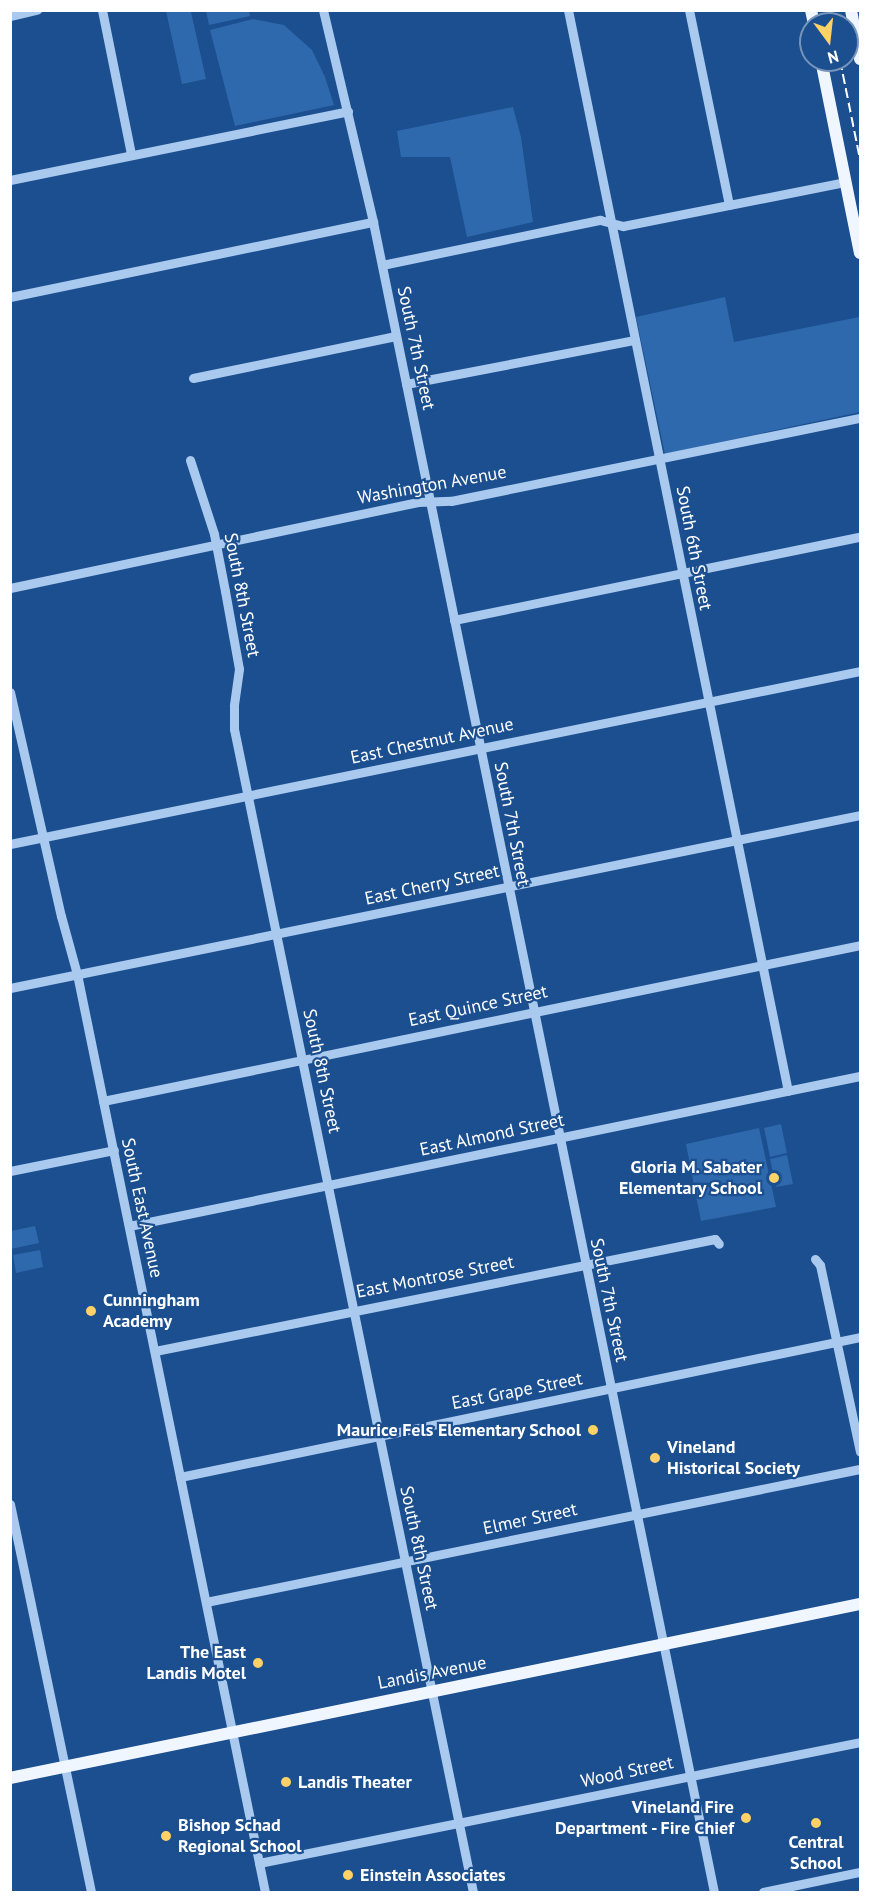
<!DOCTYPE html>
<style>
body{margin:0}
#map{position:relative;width:871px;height:1903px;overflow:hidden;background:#1b4f8f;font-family:"PT Sans",sans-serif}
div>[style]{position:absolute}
.green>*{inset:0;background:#2e69ad}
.minor>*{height:9px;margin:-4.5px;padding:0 4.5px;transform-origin:4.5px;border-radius:4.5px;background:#a9c9ee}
.major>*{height:12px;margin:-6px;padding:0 6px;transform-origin:6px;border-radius:6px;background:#f0f6ff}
.rail>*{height:2px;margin-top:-1px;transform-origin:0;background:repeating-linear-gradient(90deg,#fff 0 10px,transparent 0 14.5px)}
.dots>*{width:16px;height:16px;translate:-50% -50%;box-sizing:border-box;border:3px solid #1b4f8f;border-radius:50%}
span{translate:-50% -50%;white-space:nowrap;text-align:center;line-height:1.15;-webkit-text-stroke:4.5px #1b4f8f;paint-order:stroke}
.street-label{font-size:18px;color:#fff}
.poi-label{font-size:18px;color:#fff;font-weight:700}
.right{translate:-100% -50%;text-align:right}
.left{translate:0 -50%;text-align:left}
.frame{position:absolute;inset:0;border:12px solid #fff;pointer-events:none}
.north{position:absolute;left:799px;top:12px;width:60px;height:60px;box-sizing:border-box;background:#1b4f8f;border:2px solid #7695bc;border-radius:50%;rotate:165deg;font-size:16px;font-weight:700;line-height:24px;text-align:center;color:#fff}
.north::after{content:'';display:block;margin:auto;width:21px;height:27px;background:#ffd166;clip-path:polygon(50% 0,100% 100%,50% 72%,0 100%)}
</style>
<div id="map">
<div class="green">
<div style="clip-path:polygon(166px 11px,195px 11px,191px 12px,206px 79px,182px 84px)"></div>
<div style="clip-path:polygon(206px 11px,249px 11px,250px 16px,209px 25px)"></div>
<div style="clip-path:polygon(253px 19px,284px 25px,312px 50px,325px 77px,334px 105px,235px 126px,210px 30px)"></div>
<div style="clip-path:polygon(513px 107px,521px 137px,533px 222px,467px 237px,450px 157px,401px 157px,397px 131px)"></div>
<div style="clip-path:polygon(725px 297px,734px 342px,859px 317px,860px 412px,665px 454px,636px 317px)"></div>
<div style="clip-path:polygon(781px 1124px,787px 1153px,770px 1157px,764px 1128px)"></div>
<div style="clip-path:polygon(759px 1128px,776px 1207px,701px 1221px,686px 1144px)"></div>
<div style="clip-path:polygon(787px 1155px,793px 1184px,776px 1187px,770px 1159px)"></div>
<div style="clip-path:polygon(35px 1226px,39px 1243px,11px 1249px,11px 1231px)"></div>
<div style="clip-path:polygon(40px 1250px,43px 1267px,16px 1273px,13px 1255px)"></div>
</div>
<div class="minor">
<div style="left:102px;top:10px;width:147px;rotate:78.6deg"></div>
<div style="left:323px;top:10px;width:218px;rotate:76.7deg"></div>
<div style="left:373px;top:222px;width:1704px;rotate:78.46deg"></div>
<div style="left:568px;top:10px;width:1103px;rotate:78.5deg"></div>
<div style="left:689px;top:10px;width:199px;rotate:78.4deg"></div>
<div style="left:10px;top:16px;width:28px;rotate:-13deg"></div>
<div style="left:10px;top:180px;width:345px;rotate:-11.5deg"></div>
<div style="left:382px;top:265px;width:223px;rotate:-11.7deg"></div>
<div style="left:600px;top:220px;width:24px;rotate:15deg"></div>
<div style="left:623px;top:226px;width:227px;rotate:-11.2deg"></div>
<div style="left:10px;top:297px;width:371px;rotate:-11.7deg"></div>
<div style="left:193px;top:378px;width:207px;rotate:-11.7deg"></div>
<div style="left:406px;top:384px;width:233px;rotate:-10.9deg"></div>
<div style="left:190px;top:460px;width:78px;rotate:72deg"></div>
<div style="left:214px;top:534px;width:58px;rotate:79.1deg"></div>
<div style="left:225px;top:591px;width:79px;rotate:79.8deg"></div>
<div style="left:239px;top:669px;width:37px;rotate:98deg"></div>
<div style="left:234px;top:706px;width:23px;rotate:90deg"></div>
<div style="left:234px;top:729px;width:1187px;rotate:78.39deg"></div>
<div style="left:10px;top:588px;width:417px;rotate:-11.9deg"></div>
<div style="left:418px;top:502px;width:33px;rotate:-2deg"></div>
<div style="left:451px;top:501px;width:417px;rotate:-11.5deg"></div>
<div style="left:454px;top:620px;width:414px;rotate:-11.6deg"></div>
<div style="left:10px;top:692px;width:230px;rotate:77.2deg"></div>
<div style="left:61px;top:916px;width:60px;rotate:74.6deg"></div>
<div style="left:77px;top:974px;width:937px;rotate:78.43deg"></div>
<div style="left:10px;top:844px;width:867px;rotate:-11.5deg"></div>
<div style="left:10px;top:988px;width:867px;rotate:-11.5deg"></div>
<div style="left:103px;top:1101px;width:773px;rotate:-11.64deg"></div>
<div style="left:10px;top:1171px;width:106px;rotate:-11.4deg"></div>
<div style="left:129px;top:1226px;width:746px;rotate:-11.6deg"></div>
<div style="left:815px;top:1259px;width:8px;rotate:50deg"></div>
<div style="left:820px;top:1265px;width:191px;rotate:77.9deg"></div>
<div style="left:155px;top:1351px;width:571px;rotate:-11.31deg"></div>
<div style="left:715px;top:1239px;width:6px;rotate:51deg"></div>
<div style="left:180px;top:1477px;width:694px;rotate:-11.63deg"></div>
<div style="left:10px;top:1504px;width:396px;rotate:78.2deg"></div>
<div style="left:206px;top:1602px;width:667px;rotate:-11.5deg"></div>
<div style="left:259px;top:1863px;width:613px;rotate:-11.38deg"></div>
<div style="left:763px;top:1892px;width:99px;rotate:-11.7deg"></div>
</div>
<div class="major">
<div style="left:811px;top:10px;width:14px;rotate:78deg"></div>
<div style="left:851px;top:10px;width:50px;rotate:79.6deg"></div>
<div style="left:821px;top:60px;width:197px;rotate:78.6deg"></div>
<div style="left:10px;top:1778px;width:868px;rotate:-11.57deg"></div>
</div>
<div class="rail">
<div style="left:830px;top:10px;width:14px;rotate:78deg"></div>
<div style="left:840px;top:60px;width:101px;rotate:78.6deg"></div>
</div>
<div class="dots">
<div style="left:774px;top:1178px;background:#ffd166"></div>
<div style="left:91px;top:1311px;background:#ffd166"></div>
<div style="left:593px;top:1430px;background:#ffd166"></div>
<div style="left:655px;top:1458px;background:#ffd166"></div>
<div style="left:258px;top:1663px;background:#ffd166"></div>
<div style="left:286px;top:1782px;background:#ffd166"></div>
<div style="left:746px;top:1818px;background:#ffd166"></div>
<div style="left:816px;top:1823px;background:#ffd166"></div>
<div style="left:166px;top:1836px;background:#ffd166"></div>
<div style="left:348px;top:1875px;background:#ffd166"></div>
</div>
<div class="street-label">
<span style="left:416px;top:348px;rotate:78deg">South 7th Street</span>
<span style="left:432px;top:485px;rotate:-10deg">Washington Avenue</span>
<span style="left:694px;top:548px;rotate:79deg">South 6th Street</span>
<span style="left:242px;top:595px;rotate:79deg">South 8th Street</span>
<span style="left:432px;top:741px;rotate:-12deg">East Chestnut Avenue</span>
<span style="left:512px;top:824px;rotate:79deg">South 7th Street</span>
<span style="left:432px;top:885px;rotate:-12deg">East Cherry Street</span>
<span style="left:478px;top:1006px;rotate:-12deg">East Quince Street</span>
<span style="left:322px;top:1071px;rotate:78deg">South 8th Street</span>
<span style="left:492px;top:1135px;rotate:-12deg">East Almond Street</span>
<span style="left:142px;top:1208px;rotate:78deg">South East Avenue</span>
<span style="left:435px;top:1277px;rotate:-11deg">East Montrose Street</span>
<span style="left:609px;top:1300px;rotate:78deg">South 7th Street</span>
<span style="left:517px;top:1391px;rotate:-11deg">East Grape Street</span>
<span style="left:530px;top:1519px;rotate:-12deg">Elmer Street</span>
<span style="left:419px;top:1548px;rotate:78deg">South 8th Street</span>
<span style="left:432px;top:1673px;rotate:-11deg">Landis Avenue</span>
<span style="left:627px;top:1772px;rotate:-12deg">Wood Street</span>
</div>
<div class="poi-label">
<span class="right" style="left:762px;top:1178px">Gloria M. Sabater<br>Elementary School</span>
<span class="left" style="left:103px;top:1311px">Cunningham<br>Academy</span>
<span class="right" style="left:581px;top:1430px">Maurice Fels Elementary School</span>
<span class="left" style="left:667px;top:1458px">Vineland<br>Historical Society</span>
<span class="right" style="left:246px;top:1663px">The East<br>Landis Motel</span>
<span class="left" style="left:298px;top:1782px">Landis Theater</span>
<span class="right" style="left:734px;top:1818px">Vineland Fire<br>Department - Fire Chief</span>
<span class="left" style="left:178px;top:1836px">Bishop Schad<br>Regional School</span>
<span style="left:816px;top:1853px">Central<br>School</span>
<span class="left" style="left:360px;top:1875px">Einstein Associates</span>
</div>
<div class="frame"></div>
<div class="north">N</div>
</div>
